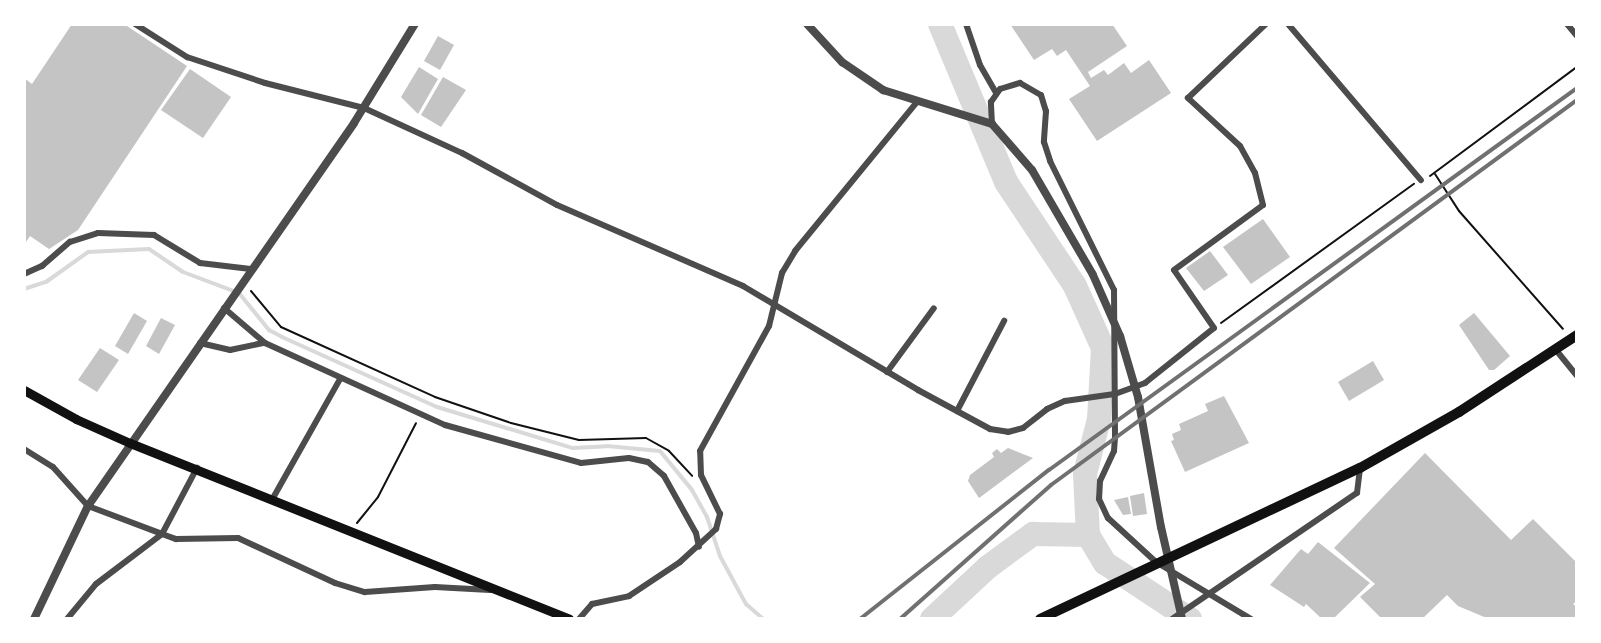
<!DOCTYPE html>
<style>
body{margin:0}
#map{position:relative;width:1601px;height:643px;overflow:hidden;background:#fff;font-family:"Zilla Slab",serif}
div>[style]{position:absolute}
.stream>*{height:4px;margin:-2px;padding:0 2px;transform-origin:2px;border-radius:2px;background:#d9d9d9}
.river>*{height:24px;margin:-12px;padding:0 12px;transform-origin:12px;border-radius:12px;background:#d9d9d9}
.building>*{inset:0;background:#c4c4c4}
.path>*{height:2px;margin:-1px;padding:0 1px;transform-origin:1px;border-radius:1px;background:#111}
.minor>*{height:6px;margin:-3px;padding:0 3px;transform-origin:3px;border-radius:3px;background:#4c4c4c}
.tertiary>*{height:8px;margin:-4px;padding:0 4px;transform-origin:4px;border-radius:4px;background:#4c4c4c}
.secondary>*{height:9px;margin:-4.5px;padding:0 4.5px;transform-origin:4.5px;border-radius:4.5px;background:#111}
.trunk>*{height:10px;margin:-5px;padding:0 5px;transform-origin:5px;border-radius:5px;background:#111}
.rail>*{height:4px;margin:-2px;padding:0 2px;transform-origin:2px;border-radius:2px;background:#707070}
span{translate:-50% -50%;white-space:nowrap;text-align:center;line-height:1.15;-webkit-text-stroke:4.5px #fff;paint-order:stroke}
.frame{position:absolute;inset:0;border:26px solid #fff;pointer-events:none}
</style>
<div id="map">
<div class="stream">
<div style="left:24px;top:289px;width:23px;rotate:-18deg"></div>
<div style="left:46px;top:282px;width:52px;rotate:-35.5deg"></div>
<div style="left:88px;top:252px;width:61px;rotate:-2.8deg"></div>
<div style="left:149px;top:249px;width:41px;rotate:34.1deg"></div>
<div style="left:183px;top:272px;width:60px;rotate:20.6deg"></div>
<div style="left:239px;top:293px;width:48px;rotate:51deg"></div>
<div style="left:269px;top:330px;width:15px;rotate:28deg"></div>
<div style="left:282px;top:337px;width:170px;rotate:24.3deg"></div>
<div style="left:437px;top:407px;width:142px;rotate:16.8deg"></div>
<div style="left:573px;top:448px;width:34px;rotate:-3deg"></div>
<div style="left:607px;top:446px;width:53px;rotate:5.4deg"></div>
<div style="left:660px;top:451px;width:50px;rotate:50.6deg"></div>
<div style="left:692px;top:490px;width:31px;rotate:61deg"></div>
<div style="left:707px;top:517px;width:41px;rotate:71.6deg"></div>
<div style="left:720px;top:556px;width:55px;rotate:61.6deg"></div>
<div style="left:746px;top:604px;width:23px;rotate:41deg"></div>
</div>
<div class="river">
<div style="left:940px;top:24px;width:171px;rotate:67.3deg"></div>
<div style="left:1006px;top:182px;width:125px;rotate:56.4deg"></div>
<div style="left:1075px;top:286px;width:68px;rotate:65.7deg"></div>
<div style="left:1103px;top:348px;width:71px;rotate:93.2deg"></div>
<div style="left:1099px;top:419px;width:57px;rotate:104.3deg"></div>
<div style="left:1085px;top:474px;width:61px;rotate:87.2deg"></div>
<div style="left:1088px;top:535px;width:33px;rotate:59deg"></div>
<div style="left:1105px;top:563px;width:102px;rotate:33.4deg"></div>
<div style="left:932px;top:619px;width:76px;rotate:-42.9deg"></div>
<div style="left:988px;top:567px;width:56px;rotate:-36.3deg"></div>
<div style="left:1033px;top:534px;width:55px;rotate:1deg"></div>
</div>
<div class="building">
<div style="clip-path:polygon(72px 24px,124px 24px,187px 66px,78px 230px,49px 249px,30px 236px,24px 245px,24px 78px,32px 84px)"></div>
<div style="clip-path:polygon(1010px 24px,1112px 24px,1127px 46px,1088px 72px,1091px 78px,1104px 70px,1108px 75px,1124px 63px,1131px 73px,1149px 60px,1171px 93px,1097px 141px,1069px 99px,1090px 86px,1066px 50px,1057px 56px,1052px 49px,1034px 60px)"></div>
<div style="clip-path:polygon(438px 36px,454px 45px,440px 70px,424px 61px)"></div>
<div style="clip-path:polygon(419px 67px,438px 79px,418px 114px,401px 97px)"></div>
<div style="clip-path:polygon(190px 69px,231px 97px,203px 138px,161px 110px)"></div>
<div style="clip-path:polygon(443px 77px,466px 90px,441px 127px,421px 115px)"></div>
<div style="clip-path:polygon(1263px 219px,1290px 257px,1251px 284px,1223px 247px)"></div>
<div style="clip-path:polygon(1210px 251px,1228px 275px,1204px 291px,1186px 268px)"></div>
<div style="clip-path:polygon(134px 313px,147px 321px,128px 354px,115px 346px)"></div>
<div style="clip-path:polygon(1474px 313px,1510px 356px,1494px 370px,1489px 370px,1459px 325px)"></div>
<div style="clip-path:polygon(161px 318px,175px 325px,159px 354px,146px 346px)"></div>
<div style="clip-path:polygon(100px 348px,119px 360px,97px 392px,78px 380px)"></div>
<div style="clip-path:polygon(1373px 361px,1384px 380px,1349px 401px,1338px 382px)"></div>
<div style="clip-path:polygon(1224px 396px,1249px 443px,1185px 472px,1171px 441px,1174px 440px,1172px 434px,1181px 430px,1179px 424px,1208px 411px,1205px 404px)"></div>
<div style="clip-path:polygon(1008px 448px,1033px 458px,979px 498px,968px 481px,970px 475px,994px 457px,992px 453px,997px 449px,1001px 453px)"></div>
<div style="clip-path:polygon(1425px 453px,1511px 540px,1533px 519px,1577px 563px,1577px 601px,1573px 604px,1577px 607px,1577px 619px,1489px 619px,1458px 606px,1447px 595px,1422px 619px,1382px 619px,1360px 597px,1375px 584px,1334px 548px)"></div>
<div style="clip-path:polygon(1144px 493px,1147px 514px,1133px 516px,1130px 496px)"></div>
<div style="clip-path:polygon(1128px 497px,1131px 514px,1123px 515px,1114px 500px)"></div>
<div style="clip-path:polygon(1318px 542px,1370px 583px,1333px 619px,1322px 619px,1306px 604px,1304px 607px,1270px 585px,1301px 549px,1308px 554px)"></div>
</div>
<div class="path">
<div style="left:1435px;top:174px;width:44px;rotate:57deg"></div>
<div style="left:1459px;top:211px;width:157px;rotate:48.6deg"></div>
<div style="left:1430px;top:176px;width:183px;rotate:-36.6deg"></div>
<div style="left:251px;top:291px;width:47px;rotate:50.2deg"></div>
<div style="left:281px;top:327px;width:169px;rotate:24.4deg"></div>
<div style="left:435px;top:397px;width:80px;rotate:18.9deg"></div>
<div style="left:511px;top:423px;width:70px;rotate:14deg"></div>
<div style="left:579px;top:440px;width:67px;rotate:-1.7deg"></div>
<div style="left:646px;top:438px;width:26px;rotate:29deg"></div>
<div style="left:669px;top:451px;width:34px;rotate:47deg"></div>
<div style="left:1221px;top:323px;width:238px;rotate:-35.8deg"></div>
<div style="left:357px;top:523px;width:33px;rotate:-51deg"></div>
<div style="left:378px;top:497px;width:83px;rotate:-62.8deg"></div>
</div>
<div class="minor">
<div style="left:135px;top:24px;width:62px;rotate:32.4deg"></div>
<div style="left:187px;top:57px;width:82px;rotate:18.4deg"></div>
<div style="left:265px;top:83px;width:102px;rotate:14.2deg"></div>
<div style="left:364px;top:108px;width:108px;rotate:24.7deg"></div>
<div style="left:462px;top:153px;width:108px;rotate:28.7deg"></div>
<div style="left:557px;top:205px;width:203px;rotate:23.5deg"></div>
<div style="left:743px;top:286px;width:204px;rotate:30.7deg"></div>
<div style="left:918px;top:390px;width:82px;rotate:28.4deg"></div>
<div style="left:990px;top:429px;width:18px;rotate:9deg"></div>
<div style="left:1008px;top:432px;width:16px;rotate:-15deg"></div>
<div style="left:1023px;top:428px;width:31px;rotate:-38deg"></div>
<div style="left:1047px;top:409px;width:20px;rotate:-24deg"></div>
<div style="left:1065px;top:401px;width:50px;rotate:-8deg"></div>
<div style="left:1115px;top:394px;width:32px;rotate:-20deg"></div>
<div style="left:1145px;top:383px;width:88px;rotate:-38.6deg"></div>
<div style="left:1214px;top:328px;width:70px;rotate:-124.6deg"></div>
<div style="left:1174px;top:270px;width:110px;rotate:-36.1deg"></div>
<div style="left:1263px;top:205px;width:33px;rotate:-104deg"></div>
<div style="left:1255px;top:173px;width:31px;rotate:-119deg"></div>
<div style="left:1240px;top:146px;width:71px;rotate:-137.3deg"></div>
<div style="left:1188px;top:98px;width:108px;rotate:-43.5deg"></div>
<div style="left:966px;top:24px;width:43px;rotate:71.1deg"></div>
<div style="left:980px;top:65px;width:32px;rotate:60deg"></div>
<div style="left:1288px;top:24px;width:205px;rotate:49.6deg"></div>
<div style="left:1567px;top:24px;width:16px;rotate:50deg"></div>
<div style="left:992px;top:124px;width:22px;rotate:-93deg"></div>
<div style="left:991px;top:102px;width:16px;rotate:-55deg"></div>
<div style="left:1000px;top:89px;width:21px;rotate:-17deg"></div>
<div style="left:1020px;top:83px;width:24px;rotate:30deg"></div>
<div style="left:1041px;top:95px;width:17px;rotate:73deg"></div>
<div style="left:1046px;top:111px;width:31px;rotate:94deg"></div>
<div style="left:1044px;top:142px;width:20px;rotate:72deg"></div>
<div style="left:1050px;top:161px;width:144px;rotate:63.6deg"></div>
<div style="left:1114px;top:290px;width:147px;rotate:89.6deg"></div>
<div style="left:1115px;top:437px;width:14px;rotate:94deg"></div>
<div style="left:1114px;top:451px;width:33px;rotate:115deg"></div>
<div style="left:1100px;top:481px;width:18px;rotate:93deg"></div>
<div style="left:1099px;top:499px;width:21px;rotate:65deg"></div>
<div style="left:1108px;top:518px;width:65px;rotate:42.5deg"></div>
<div style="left:1156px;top:562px;width:111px;rotate:31deg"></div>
<div style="left:24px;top:274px;width:20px;rotate:-24deg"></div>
<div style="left:42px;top:266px;width:37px;rotate:-41deg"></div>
<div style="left:70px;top:242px;width:29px;rotate:-18deg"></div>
<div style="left:98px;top:233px;width:56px;rotate:2deg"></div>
<div style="left:154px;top:235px;width:54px;rotate:31.3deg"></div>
<div style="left:200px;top:263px;width:51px;rotate:6.7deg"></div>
<div style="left:224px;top:308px;width:54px;rotate:40.5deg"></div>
<div style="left:265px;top:343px;width:198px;rotate:24.5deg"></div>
<div style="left:445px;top:425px;width:141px;rotate:15.6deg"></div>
<div style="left:581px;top:463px;width:48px;rotate:-5.9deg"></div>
<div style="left:629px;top:458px;width:19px;rotate:12deg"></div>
<div style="left:648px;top:462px;width:21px;rotate:41deg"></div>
<div style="left:664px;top:476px;width:65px;rotate:60.7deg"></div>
<div style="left:696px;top:533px;width:14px;rotate:78deg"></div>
<div style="left:200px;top:343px;width:31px;rotate:13deg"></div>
<div style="left:230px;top:350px;width:35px;rotate:-12deg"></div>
<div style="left:1556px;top:350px;width:33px;rotate:51deg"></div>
<div style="left:887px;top:372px;width:79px;rotate:-53.7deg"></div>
<div style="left:957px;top:411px;width:102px;rotate:-62.4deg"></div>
<div style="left:24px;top:449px;width:34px;rotate:32deg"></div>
<div style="left:53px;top:467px;width:52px;rotate:48.1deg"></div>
<div style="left:88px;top:506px;width:79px;rotate:20.7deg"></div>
<div style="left:162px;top:534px;width:15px;rotate:20deg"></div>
<div style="left:176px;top:539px;width:62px;rotate:-0.9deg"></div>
<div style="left:238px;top:538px;width:107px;rotate:24.9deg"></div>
<div style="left:335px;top:583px;width:31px;rotate:17deg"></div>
<div style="left:365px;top:592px;width:70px;rotate:-4.1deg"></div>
<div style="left:435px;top:587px;width:55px;rotate:3.1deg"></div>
<div style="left:273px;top:498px;width:137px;rotate:-60.6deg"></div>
<div style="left:67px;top:619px;width:45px;rotate:-50.4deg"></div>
<div style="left:96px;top:584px;width:83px;rotate:-37.1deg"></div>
<div style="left:162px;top:534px;width:75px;rotate:-62.1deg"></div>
<div style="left:579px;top:619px;width:20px;rotate:-49deg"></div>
<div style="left:592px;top:604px;width:38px;rotate:-12deg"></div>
<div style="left:629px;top:596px;width:61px;rotate:-33.7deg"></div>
<div style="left:680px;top:562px;width:49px;rotate:-42.5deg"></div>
<div style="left:716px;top:529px;width:16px;rotate:-75deg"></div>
<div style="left:720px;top:514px;width:43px;rotate:-116deg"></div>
<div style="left:701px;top:475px;width:24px;rotate:-92deg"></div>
<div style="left:700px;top:451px;width:143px;rotate:-61.1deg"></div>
<div style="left:769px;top:326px;width:55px;rotate:-76.2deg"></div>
<div style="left:782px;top:273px;width:26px;rotate:-59deg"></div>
<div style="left:795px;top:251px;width:193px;rotate:-50.7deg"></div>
<div style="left:1172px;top:619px;width:224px;rotate:-34.3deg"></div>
<div style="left:1357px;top:493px;width:24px;rotate:-83deg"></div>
</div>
<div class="tertiary">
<div style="left:807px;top:24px;width:52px;rotate:47.4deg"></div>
<div style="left:842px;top:62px;width:50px;rotate:34.3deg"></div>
<div style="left:883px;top:90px;width:114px;rotate:17.3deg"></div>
<div style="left:992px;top:124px;width:61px;rotate:49deg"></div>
<div style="left:1032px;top:170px;width:121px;rotate:59.8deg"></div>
<div style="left:1093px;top:275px;width:67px;rotate:66.1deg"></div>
<div style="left:1120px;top:336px;width:64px;rotate:73.6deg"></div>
<div style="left:1138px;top:397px;width:132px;rotate:80deg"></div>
<div style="left:1161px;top:527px;width:94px;rotate:77.1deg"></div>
<div style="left:34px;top:619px;width:125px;rotate:-64.5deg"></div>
<div style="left:88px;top:506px;width:466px;rotate:-55.2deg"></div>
<div style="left:354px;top:123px;width:116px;rotate:-58.4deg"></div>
</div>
<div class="secondary">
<div style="left:24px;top:390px;width:60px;rotate:29.1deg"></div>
<div style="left:76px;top:419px;width:59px;rotate:24deg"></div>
<div style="left:130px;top:443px;width:473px;rotate:21.8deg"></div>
</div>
<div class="trunk">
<div style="left:1040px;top:619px;width:354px;rotate:-25.3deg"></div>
<div style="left:1360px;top:468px;width:114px;rotate:-29.5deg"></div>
<div style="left:1459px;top:412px;width:141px;rotate:-33.1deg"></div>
</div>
<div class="rail">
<div style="left:860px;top:619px;width:241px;rotate:-38.3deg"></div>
<div style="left:1049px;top:470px;width:652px;rotate:-35.89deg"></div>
<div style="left:900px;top:619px;width:202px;rotate:-41.6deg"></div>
<div style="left:1051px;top:485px;width:652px;rotate:-36.2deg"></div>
</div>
<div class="frame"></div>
</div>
